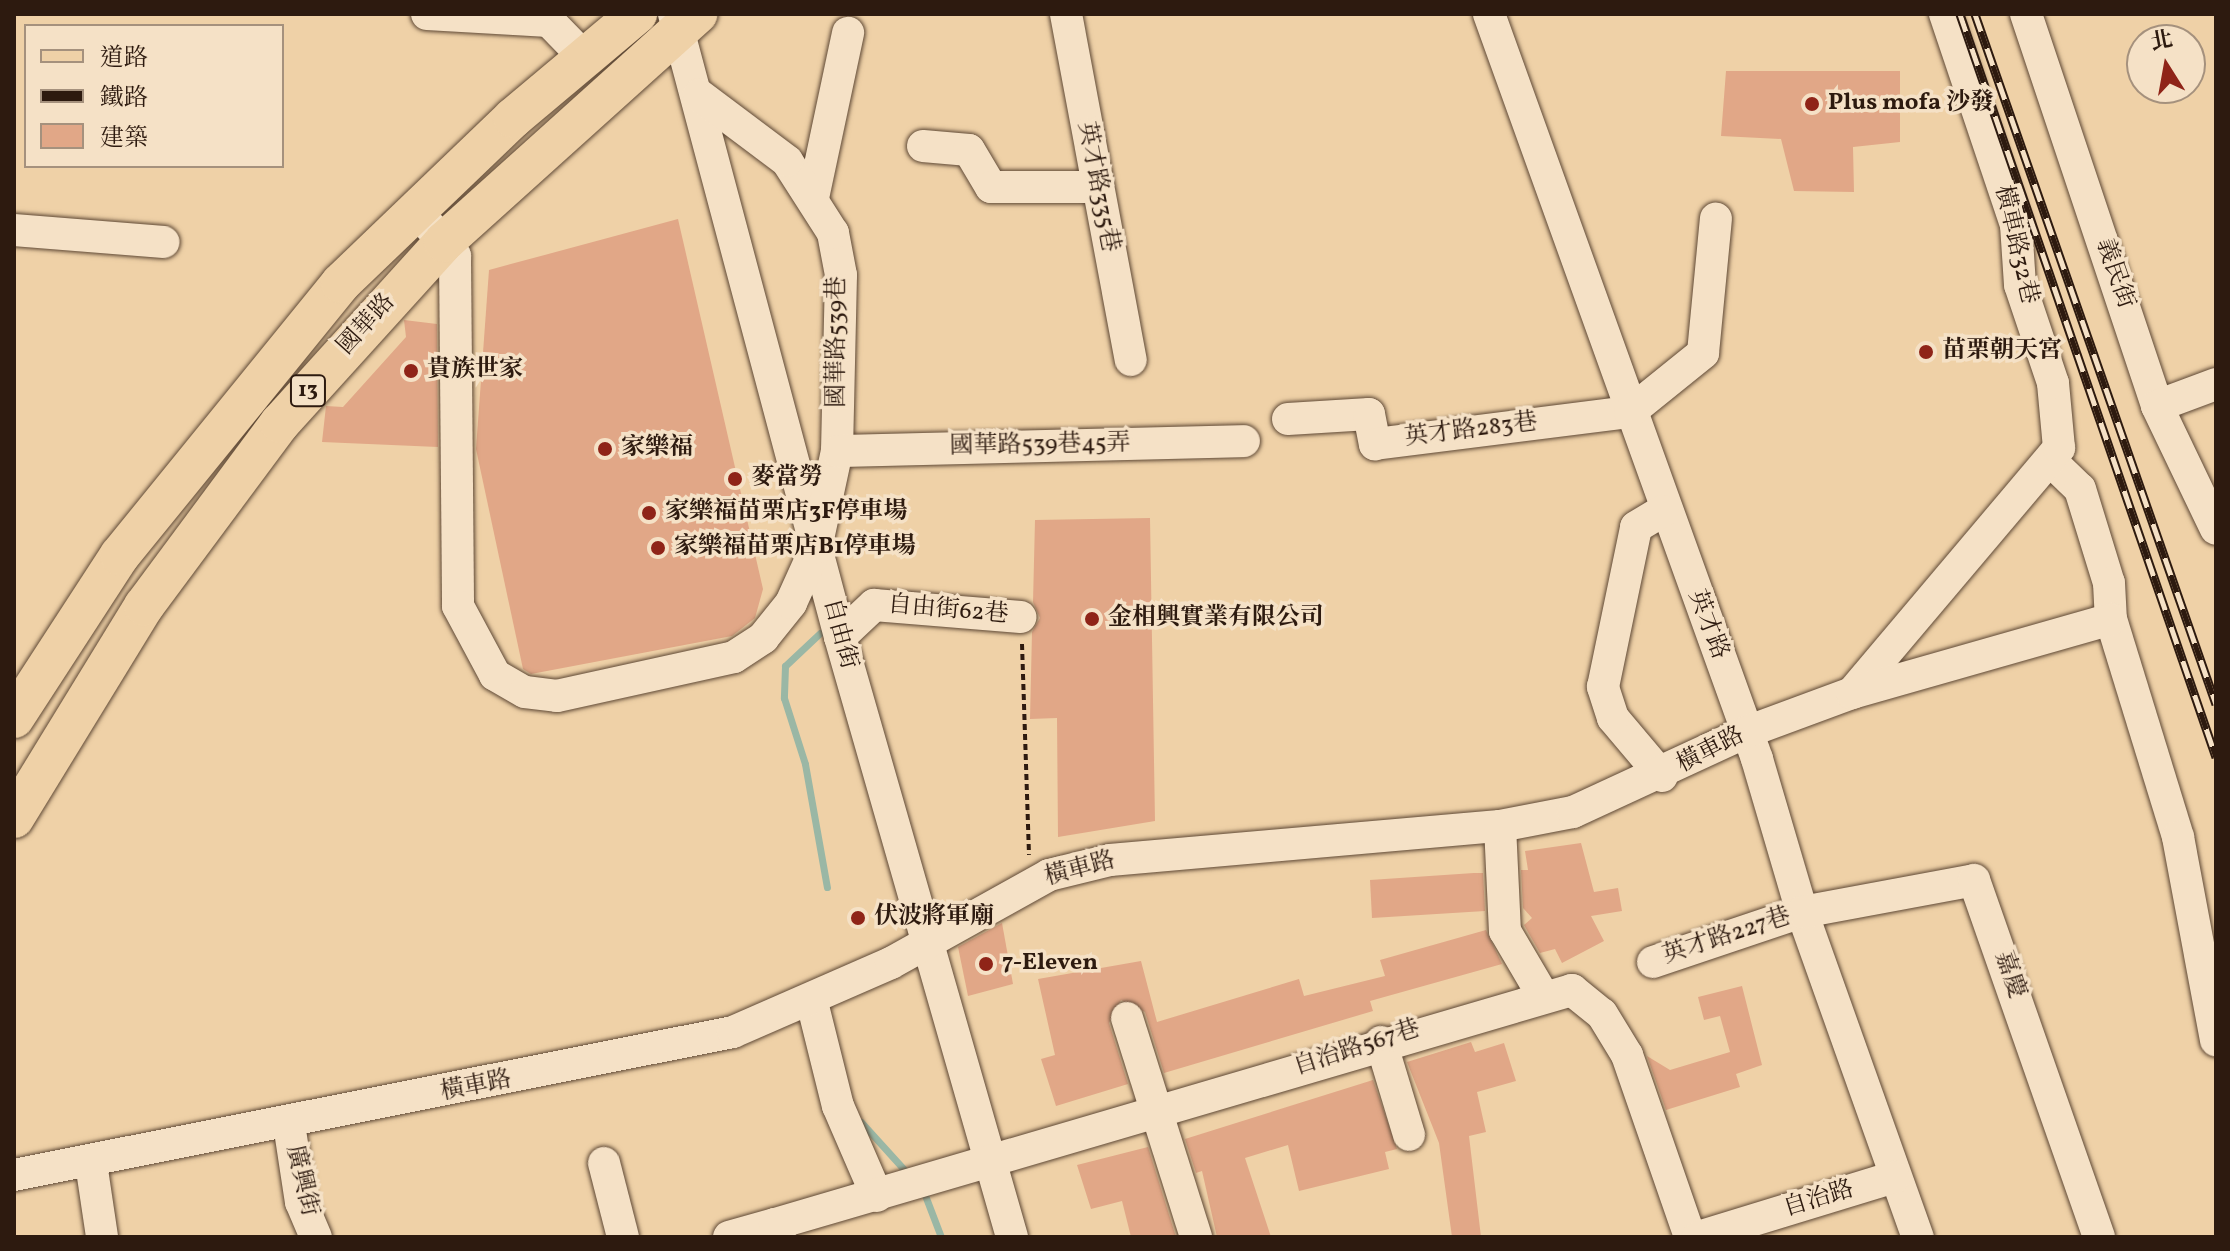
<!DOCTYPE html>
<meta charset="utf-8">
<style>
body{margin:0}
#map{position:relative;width:2230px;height:1251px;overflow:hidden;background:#efd1a7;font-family:Vollkorn,"Noto Serif TC",serif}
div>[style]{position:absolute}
.stream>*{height:7px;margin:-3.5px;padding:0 3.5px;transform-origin:3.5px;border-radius:3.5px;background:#9ab7a5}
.building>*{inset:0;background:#e1a787}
.path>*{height:4px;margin-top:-2px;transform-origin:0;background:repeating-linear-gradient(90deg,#2d1a0f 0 6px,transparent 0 10px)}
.roads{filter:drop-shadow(0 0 2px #5e4835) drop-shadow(0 0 2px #5e4835)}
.minor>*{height:32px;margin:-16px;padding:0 16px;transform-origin:16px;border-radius:16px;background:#f5e1c6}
.major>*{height:40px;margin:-20px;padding:0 20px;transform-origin:20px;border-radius:20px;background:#efd1a7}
.rail>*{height:9px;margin-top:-4.5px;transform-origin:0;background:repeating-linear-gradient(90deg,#f5e1c6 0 18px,#2d1a0f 0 36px);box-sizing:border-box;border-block:2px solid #2d1a0f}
.dots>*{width:22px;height:22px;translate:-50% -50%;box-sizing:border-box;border:4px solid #f5e1c6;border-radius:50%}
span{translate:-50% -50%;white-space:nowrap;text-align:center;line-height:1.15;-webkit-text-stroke:7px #f5e1c6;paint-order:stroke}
.shield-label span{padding:2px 6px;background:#f5e1c6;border:2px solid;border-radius:6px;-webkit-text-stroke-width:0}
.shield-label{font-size:22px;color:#2d1a0f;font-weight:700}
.poi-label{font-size:24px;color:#2d1a0f;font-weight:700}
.left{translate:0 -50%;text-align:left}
.street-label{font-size:24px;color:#2d1a0f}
.frame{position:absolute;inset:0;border:16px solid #2d1a0f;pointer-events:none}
.legend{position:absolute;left:24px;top:24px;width:260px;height:144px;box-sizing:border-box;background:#f5e1c6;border:2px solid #a5917d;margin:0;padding:10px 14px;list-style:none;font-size:24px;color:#2d1a0f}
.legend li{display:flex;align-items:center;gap:16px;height:40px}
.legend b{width:40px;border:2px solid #a5917d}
.north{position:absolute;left:2126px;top:24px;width:80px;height:80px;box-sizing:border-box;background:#f5e1c6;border:2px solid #a5917d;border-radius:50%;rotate:349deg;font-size:22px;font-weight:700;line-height:32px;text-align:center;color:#2d1a0f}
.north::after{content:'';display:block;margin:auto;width:28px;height:36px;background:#8f2418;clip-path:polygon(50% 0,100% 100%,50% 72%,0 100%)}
</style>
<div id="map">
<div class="stream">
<div style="left:820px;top:633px;width:48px;rotate:136.7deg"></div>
<div style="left:785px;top:666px;width:32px;rotate:92deg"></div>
<div style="left:784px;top:698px;width:69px;rotate:72.3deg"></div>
<div style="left:805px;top:764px;width:125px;rotate:79.9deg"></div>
<div style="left:861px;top:1122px;width:72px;rotate:47.8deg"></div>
<div style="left:923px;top:1190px;width:50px;rotate:69deg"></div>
</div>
<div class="building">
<div style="clip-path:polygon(1726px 71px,1900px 71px,1900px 142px,1853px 147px,1854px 192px,1794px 191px,1781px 139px,1721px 136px)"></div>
<div style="clip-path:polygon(678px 219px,763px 589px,755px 618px,732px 636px,531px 674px,523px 669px,476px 449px,489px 270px)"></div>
<div style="clip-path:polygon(404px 320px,437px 324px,438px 447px,322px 442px,326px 406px,343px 407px,406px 337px)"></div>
<div style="clip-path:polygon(1150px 518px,1155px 821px,1058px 837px,1057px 718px,1030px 719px,1032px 632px,1040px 618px,1033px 602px,1035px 520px)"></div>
<div style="clip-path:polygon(1581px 843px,1594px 892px,1618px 888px,1622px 911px,1591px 916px,1604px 941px,1562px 963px,1555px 949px,1540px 953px,1524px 925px,1532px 918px,1523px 908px,1521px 870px,1528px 870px,1525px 851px)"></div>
<div style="clip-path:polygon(1474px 873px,1483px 873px,1485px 911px,1372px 918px,1370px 880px)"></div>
<div style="clip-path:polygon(1002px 923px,1013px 984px,968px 996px,958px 947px)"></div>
<div style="clip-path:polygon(1486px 930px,1502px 964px,1370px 1001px,1373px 1011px,1164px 1073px,1145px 1012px,1121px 1000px,1109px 1023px,1128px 1084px,1056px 1106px,1041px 1059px,1055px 1055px,1038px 979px,1141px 961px,1157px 1022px,1299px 979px,1304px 996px,1385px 976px,1380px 960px)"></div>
<div style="clip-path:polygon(1742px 986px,1762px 1065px,1736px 1074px,1740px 1087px,1666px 1110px,1647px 1056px,1670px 1070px,1730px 1052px,1720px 1016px,1704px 1020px,1698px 997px)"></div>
<div style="clip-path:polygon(1471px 1042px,1475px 1052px,1504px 1043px,1516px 1081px,1477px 1092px,1486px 1132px,1469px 1136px,1481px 1237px,1452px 1237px,1439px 1143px,1407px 1062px)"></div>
<div style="clip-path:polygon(1373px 1080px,1397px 1149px,1385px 1152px,1389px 1169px,1299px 1191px,1288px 1145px,1245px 1158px,1271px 1237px,1217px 1237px,1202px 1171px,1196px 1173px,1185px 1139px)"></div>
<div style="clip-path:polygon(1148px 1147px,1176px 1237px,1131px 1237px,1122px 1201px,1091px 1209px,1077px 1165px)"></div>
</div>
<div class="path">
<div style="left:1022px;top:644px;width:211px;rotate:88.1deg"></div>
</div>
<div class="roads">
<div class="minor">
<div style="left:427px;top:14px;width:122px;rotate:3.3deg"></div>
<div style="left:549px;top:21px;width:52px;rotate:45.8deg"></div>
<div style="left:674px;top:14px;width:645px;rotate:75.08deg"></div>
<div style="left:840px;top:637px;width:624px;rotate:74deg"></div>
<div style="left:1066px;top:14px;width:352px;rotate:79.4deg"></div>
<div style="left:1489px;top:14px;width:792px;rotate:70.21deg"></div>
<div style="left:1757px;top:759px;width:159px;rotate:73.6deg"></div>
<div style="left:1802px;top:912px;width:345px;rotate:70.4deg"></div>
<div style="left:2026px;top:14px;width:413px;rotate:71.5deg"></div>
<div style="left:2157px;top:406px;width:136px;rotate:64.4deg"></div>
<div style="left:923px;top:146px;width:46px;rotate:5deg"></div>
<div style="left:969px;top:150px;width:43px;rotate:59.3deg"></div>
<div style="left:991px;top:187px;width:105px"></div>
<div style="left:813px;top:198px;width:169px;rotate:-78deg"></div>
<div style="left:415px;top:209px;width:62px;rotate:49.6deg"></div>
<div style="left:455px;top:256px;width:350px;rotate:89.5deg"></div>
<div style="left:458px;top:606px;width:78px;rotate:61.8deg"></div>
<div style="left:495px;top:675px;width:34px;rotate:30deg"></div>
<div style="left:525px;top:692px;width:32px;rotate:7deg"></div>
<div style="left:557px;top:696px;width:181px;rotate:-12.4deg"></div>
<div style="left:734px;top:657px;width:35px;rotate:-33deg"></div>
<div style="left:763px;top:638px;width:45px;rotate:-51.3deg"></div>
<div style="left:791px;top:603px;width:60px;rotate:-65.6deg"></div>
<div style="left:816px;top:548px;width:99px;rotate:-77.8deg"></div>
<div style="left:837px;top:451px;width:176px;rotate:-88.7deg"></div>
<div style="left:841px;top:275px;width:43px;rotate:-100.8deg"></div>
<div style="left:833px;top:233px;width:85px;rotate:-122.6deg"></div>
<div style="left:787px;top:161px;width:110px;rotate:-143.1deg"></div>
<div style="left:14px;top:230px;width:150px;rotate:4.6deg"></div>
<div style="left:2157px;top:406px;width:63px;rotate:-20.4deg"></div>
<div style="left:1288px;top:419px;width:81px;rotate:-3.5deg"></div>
<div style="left:1369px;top:414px;width:31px;rotate:79deg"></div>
<div style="left:1375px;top:444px;width:257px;rotate:-7.2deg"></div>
<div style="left:1630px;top:412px;width:94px;rotate:-38.9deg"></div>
<div style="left:1703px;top:353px;width:135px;rotate:-84.5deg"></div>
<div style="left:837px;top:451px;width:407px;rotate:-1.4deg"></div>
<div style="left:2053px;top:463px;width:37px;rotate:44deg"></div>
<div style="left:2080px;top:489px;width:98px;rotate:72.9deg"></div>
<div style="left:2109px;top:583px;width:36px;rotate:87deg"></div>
<div style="left:2111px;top:619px;width:228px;rotate:72.9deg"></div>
<div style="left:2178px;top:837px;width:207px;rotate:79.4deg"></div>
<div style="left:840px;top:637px;width:47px;rotate:-43.3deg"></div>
<div style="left:874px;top:605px;width:147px;rotate:4.7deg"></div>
<div style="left:1852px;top:693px;width:321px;rotate:-49.8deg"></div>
<div style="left:2059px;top:448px;width:65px;rotate:-95.3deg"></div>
<div style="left:2053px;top:383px;width:103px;rotate:-108.6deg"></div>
<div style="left:2020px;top:285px;width:60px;rotate:-93.8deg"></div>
<div style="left:2016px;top:225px;width:223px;rotate:-108.6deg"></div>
<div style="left:1662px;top:776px;width:76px;rotate:-130.2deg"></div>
<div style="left:1613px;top:718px;width:33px;rotate:-108deg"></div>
<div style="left:1603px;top:687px;width:163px;rotate:-78.3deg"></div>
<div style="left:1636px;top:527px;width:31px;rotate:-31deg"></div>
<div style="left:1500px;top:826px;width:105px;rotate:87.3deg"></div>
<div style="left:1505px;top:931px;width:73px;rotate:59.6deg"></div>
<div style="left:1653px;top:962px;width:157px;rotate:-18.6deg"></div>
<div style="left:1802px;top:912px;width:175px;rotate:-10.5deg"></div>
<div style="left:1974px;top:880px;width:378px;rotate:70.7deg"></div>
<div style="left:812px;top:1002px;width:107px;rotate:76deg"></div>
<div style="left:838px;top:1106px;width:98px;rotate:66.6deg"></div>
<div style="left:1127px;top:1018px;width:230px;rotate:72.5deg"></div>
<div style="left:1381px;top:1042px;width:97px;rotate:73.2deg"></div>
<div style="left:289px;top:1124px;width:79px;rotate:81.3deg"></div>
<div style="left:301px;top:1202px;width:38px;rotate:67deg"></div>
<div style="left:91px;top:1163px;width:75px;rotate:81.5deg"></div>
<div style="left:604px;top:1163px;width:76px;rotate:75.6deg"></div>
<div style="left:14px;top:1175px;width:733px;rotate:-11.25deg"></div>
<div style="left:733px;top:1032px;width:172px;rotate:-23.6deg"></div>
<div style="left:891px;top:963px;width:181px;rotate:-29.1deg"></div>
<div style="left:1049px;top:875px;width:63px;rotate:-13.8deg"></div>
<div style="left:1110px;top:860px;width:391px;rotate:-5deg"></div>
<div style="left:1500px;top:826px;width:74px;rotate:-10.9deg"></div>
<div style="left:1573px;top:812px;width:188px;rotate:-24.8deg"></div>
<div style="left:1744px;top:733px;width:115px;rotate:-20.3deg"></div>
<div style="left:1852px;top:693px;width:269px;rotate:-15.9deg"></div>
<div style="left:729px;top:1237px;width:48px;rotate:-15.8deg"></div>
<div style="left:780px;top:1237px;width:14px;rotate:-111deg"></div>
<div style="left:775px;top:1224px;width:831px;rotate:-16.36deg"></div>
<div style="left:1572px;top:990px;width:38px;rotate:39deg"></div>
<div style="left:1602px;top:1014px;width:48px;rotate:58.6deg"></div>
<div style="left:1627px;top:1055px;width:193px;rotate:70.9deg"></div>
<div style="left:1698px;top:1237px;width:205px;rotate:-17deg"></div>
</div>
<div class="major">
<div style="left:14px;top:718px;width:194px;rotate:-57deg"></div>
<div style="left:120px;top:555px;width:350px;rotate:-50.9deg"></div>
<div style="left:341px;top:283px;width:238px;rotate:-43.8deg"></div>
<div style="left:513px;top:118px;width:162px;rotate:-40deg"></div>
<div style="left:14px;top:818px;width:249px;rotate:-58.5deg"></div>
<div style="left:144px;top:606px;width:228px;rotate:-53.4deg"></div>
<div style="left:280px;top:423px;width:244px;rotate:-47.8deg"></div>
<div style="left:444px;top:242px;width:341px;rotate:-42deg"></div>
</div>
</div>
<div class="rail">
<div style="left:1960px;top:14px;width:786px;rotate:70.99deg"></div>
<div style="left:1975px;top:14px;width:731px;rotate:70.75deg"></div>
</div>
<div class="dots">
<div style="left:1812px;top:104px;background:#8f2418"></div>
<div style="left:1926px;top:352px;background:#8f2418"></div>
<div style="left:411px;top:371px;background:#8f2418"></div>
<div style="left:605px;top:449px;background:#8f2418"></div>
<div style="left:735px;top:479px;background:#8f2418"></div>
<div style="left:649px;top:513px;background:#8f2418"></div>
<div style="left:658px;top:548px;background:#8f2418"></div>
<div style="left:1092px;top:619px;background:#8f2418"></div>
<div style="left:858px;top:918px;background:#8f2418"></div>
<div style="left:986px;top:964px;background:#8f2418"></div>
</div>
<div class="shield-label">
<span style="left:308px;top:391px">13</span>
</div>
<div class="poi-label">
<span class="left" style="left:1828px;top:104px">Plus mofa 沙發</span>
<span class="left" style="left:1942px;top:352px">苗栗朝天宮</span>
<span class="left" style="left:427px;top:371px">貴族世家</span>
<span class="left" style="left:621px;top:449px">家樂福</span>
<span class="left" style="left:751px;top:479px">麥當勞</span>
<span class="left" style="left:665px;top:513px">家樂福苗栗店3F停車場</span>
<span class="left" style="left:674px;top:548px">家樂福苗栗店B1停車場</span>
<span class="left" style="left:1108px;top:619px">金相興實業有限公司</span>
<span class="left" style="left:874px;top:918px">伏波將軍廟</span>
<span class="left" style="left:1002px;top:964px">7-Eleven</span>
</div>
<div class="street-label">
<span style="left:1097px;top:187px;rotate:79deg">英才路335巷</span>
<span style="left:2015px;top:245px;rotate:77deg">橫車路32巷</span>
<span style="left:2114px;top:274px;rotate:71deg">義民街</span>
<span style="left:367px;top:325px;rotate:-48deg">國華路</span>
<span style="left:838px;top:342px;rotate:-90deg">國華路539巷</span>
<span style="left:1471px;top:431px;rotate:-7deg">英才路283巷</span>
<span style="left:1040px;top:446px;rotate:-1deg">國華路539巷45弄</span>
<span style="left:948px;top:611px;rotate:5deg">自由街62巷</span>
<span style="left:1707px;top:625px;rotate:69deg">英才路</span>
<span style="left:839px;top:634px;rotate:75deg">自由街</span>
<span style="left:1711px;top:751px;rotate:-27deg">橫車路</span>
<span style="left:1080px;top:870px;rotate:-15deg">橫車路</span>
<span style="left:1727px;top:937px;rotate:-18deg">英才路227巷</span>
<span style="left:2009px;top:975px;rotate:71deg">嘉慶</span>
<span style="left:1357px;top:1049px;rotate:-18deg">自治路567巷</span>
<span style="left:476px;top:1087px;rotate:-11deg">橫車路</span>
<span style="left:301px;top:1181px;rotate:77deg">廣興街</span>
<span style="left:1819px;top:1200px;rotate:-17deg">自治路</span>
</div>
<div class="frame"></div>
<ul class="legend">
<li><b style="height:10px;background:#efd1a7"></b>道路</li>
<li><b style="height:10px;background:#2d1a0f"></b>鐵路</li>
<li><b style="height:22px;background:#e1a787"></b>建築</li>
</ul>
<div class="north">北</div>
</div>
